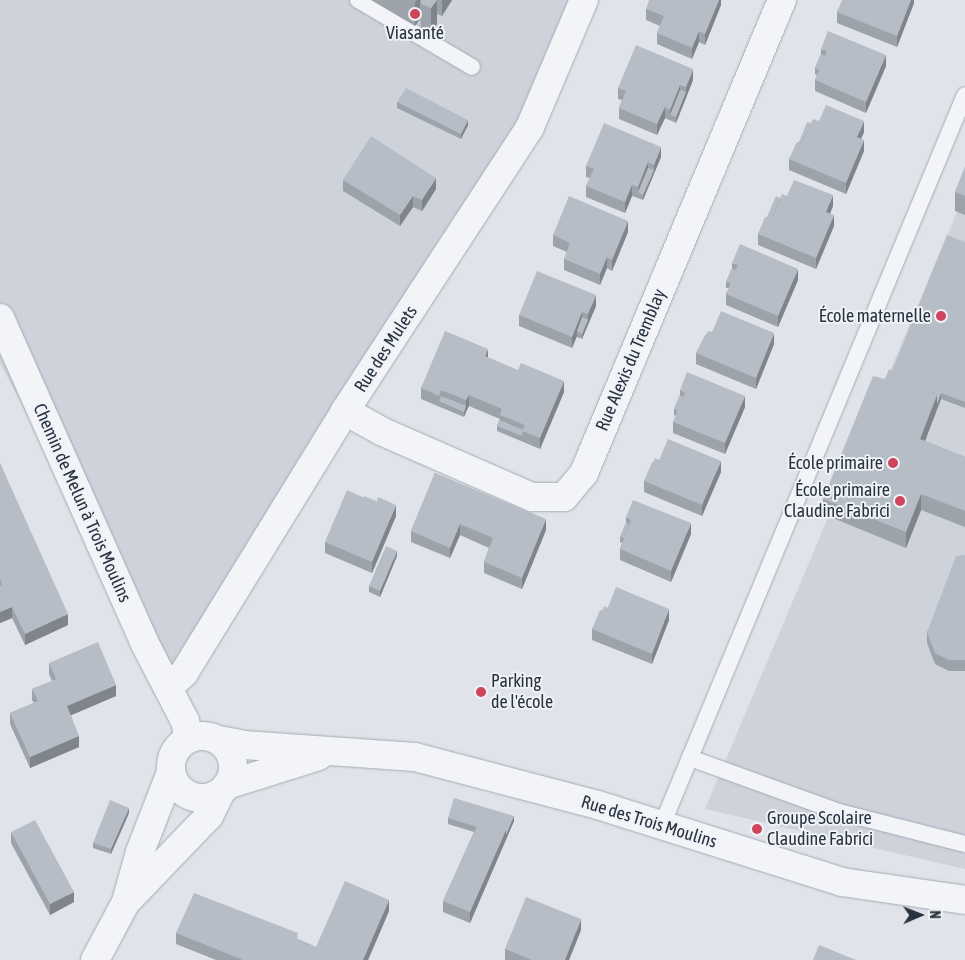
<!DOCTYPE html>
<meta charset="utf-8">
<style>
body{margin:0}
#map{position:relative;width:965px;height:960px;overflow:hidden;background:#e0e3e9;font-family:"Asap Condensed",sans-serif}
div>[style]{position:absolute}
.built>*{inset:0;background:#ced3db}
.roads{filter:drop-shadow(0 0 1px #a5aab3) drop-shadow(0 0 1px #a5aab3)}
.service>*{height:16px;margin:-8px;padding:0 8px;transform-origin:8px;border-radius:8px;background:#f2f4f7}
.minor>*{height:28px;margin:-14px;padding:0 14px;transform-origin:14px;border-radius:14px;background:#f2f4f7}
.minor>.ring{margin:-14px;padding:0;box-sizing:content-box;background:none;border:28px solid #f2f4f7;border-radius:50%}
.wall>*{inset:0;background:#9da3aa}
.shaded-wall>*{inset:0;background:#80848b}
.building>*{inset:0;background:#b7bdc6}
.dots>*{width:14px;height:14px;translate:-50% -50%;box-sizing:border-box;border:2px solid #eff2f6;border-radius:50%}
span{translate:-50% -50%;white-space:nowrap;text-align:center;line-height:1.15;-webkit-text-stroke:4px #eff2f6;paint-order:stroke}
.poi-label{font-size:18px;color:#283240}
.right{translate:-100% -50%;text-align:right}
.left{translate:0 -50%;text-align:left}
.street-label{font-size:18px;color:#283240}
.north{position:absolute;left:895px;top:890px;width:50px;height:50px;-webkit-text-stroke:4px #eff2f6;paint-order:stroke;rotate:89deg;font-size:14px;font-weight:700;line-height:20px;text-align:center;color:#283240}
.north::after{content:'';display:block;margin:auto;width:18px;height:22px;background:#283240;clip-path:polygon(50% 0,100% 100%,50% 72%,0 100%)}
</style>
<div id="map">
<div class="built">
<div style="clip-path:polygon(0 0,596px 0,177px 701px,0 363px)"></div>
<div style="clip-path:polygon(965px 193px,965px 869px,705px 809px)"></div>
</div>
<div class="roads">
<div class="service">
<div style="left:358px;top:0;width:132px;rotate:30.4deg"></div>
<div style="left:690px;top:758px;width:158px;rotate:19.9deg"></div>
<div style="left:839px;top:812px;width:130px;rotate:14.3deg"></div>
<div style="left:662px;top:825px;width:790px;rotate:-67.46deg"></div>
</div>
<div class="minor">
<div style="left:0;top:318px;width:355px;rotate:66deg"></div>
<div style="left:144px;top:642px;width:89px;rotate:62.6deg"></div>
<div style="left:185px;top:721px;width:17px;rotate:77deg"></div>
<div style="left:345px;top:411px;width:43px;rotate:28.9deg"></div>
<div style="left:383px;top:432px;width:163px;rotate:23.6deg"></div>
<div style="left:532px;top:497px;width:32px"></div>
<div style="left:564px;top:497px;width:31px;rotate:-50deg"></div>
<div style="left:584px;top:473px;width:513px;rotate:-67.29deg"></div>
<div style="left:169px;top:687px;width:21px;rotate:-43deg"></div>
<div style="left:184px;top:673px;width:308px;rotate:-58.4deg"></div>
<div style="left:345px;top:411px;width:339px;rotate:-56.9deg"></div>
<div style="left:530px;top:127px;width:138px;rotate:-67deg"></div>
<div class="ring" style="left:171px;top:736px;width:34px;height:34px"></div>
<div style="left:219px;top:740px;width:25px;rotate:11deg"></div>
<div style="left:244px;top:745px;width:171px;rotate:4deg"></div>
<div style="left:415px;top:757px;width:189px;rotate:14.7deg"></div>
<div style="left:598px;top:805px;width:256px;rotate:17.5deg"></div>
<div style="left:842px;top:882px;width:124px;rotate:8.3deg"></div>
<div style="left:227px;top:785px;width:96px;rotate:-17.5deg"></div>
<div style="left:129px;top:899px;width:115px;rotate:-46.1deg"></div>
<div style="left:209px;top:816px;width:25px;rotate:-64deg"></div>
<div style="left:95px;top:960px;width:66px;rotate:-61.9deg"></div>
<div style="left:126px;top:902px;width:52px;rotate:-74.4deg"></div>
<div style="left:140px;top:852px;width:86px;rotate:-68.8deg"></div>
</div>
</div>
<div class="wall">
<div style="clip-path:polygon(371px 0,452px 0,442px 16px,437px 14px,437px 24px,431px 32px,421px 28px,420px 19px,415px 26px)"></div>
<div style="clip-path:polygon(721px 0,721px 5px,705px 45px,699px 42px,692px 59px,657px 44px,657px 33px,660px 26px,646px 20px,646px 9px)"></div>
<div style="clip-path:polygon(914px 0,914px 3px,897px 47px,837px 23px,837px 12px)"></div>
<div style="clip-path:polygon(821px 49px,886px 66px,866px 113px,815px 91px,815px 80px,817px 75px,815px 74px,815px 68px,821px 54px)"></div>
<div style="clip-path:polygon(693px 80px,676px 123px,665px 118px,657px 135px,619px 119px,619px 108px,622px 100px,618px 99px,618px 88px)"></div>
<div style="clip-path:polygon(397px 102px,468px 125px,461px 139px,397px 108px)"></div>
<div style="clip-path:polygon(819px 121px,864px 132px,861px 139px,864px 151px,846px 194px,789px 170px,789px 159px,811px 123px)"></div>
<div style="clip-path:polygon(661px 157px,643px 200px,632px 196px,625px 213px,586px 197px,586px 186px,590px 178px,586px 177px,586px 166px)"></div>
<div style="clip-path:polygon(965px 167px,965px 215px,955px 211px,955px 192px)"></div>
<div style="clip-path:polygon(343px 180px,436px 189px,422px 211px,413px 207px,400px 226px,343px 191px)"></div>
<div style="clip-path:polygon(787px 196px,833px 206px,830px 214px,834px 226px,816px 269px,758px 245px,758px 234px,767px 217px,780px 198px)"></div>
<div style="clip-path:polygon(628px 232px,612px 271px,607px 268px,600px 285px,564px 270px,564px 259px,567px 252px,553px 246px,553px 235px)"></div>
<div style="clip-path:polygon(965px 242px,965px 408px,941px 399px,925px 441px,965px 457px,965px 527px,921px 510px,906px 548px,823px 514px,823px 499px,885px 379px,892px 371px)"></div>
<div style="clip-path:polygon(732px 263px,798px 280px,778px 327px,726px 305px,726px 294px,729px 288px,726px 288px,726px 282px,732px 268px)"></div>
<div style="clip-path:polygon(596px 306px,582px 339px,577px 337px,577px 336px,572px 348px,519px 326px,519px 315px)"></div>
<div style="clip-path:polygon(712px 332px,774px 344px,756px 389px,696px 364px,696px 353px,706px 335px)"></div>
<div style="clip-path:polygon(488px 358px,564px 392px,540px 449px,497px 431px,497px 426px,500px 419px,469px 406px,464px 417px,421px 399px,421px 388px)"></div>
<div style="clip-path:polygon(680px 390px,745px 407px,725px 454px,673px 433px,673px 422px,676px 416px,674px 415px,674px 409px,680px 395px)"></div>
<div style="clip-path:polygon(659px 460px,721px 472px,702px 516px,644px 492px,644px 481px,653px 463px)"></div>
<div style="clip-path:polygon(0 463px,68px 625px,25px 645px,12px 618px,0 623px)"></div>
<div style="clip-path:polygon(435px 473px,546px 530px,522px 589px,484px 573px,484px 562px,489px 548px,460px 535px,450px 558px,411px 542px,411px 531px)"></div>
<div style="clip-path:polygon(396px 516px,372px 573px,325px 553px,325px 542px)"></div>
<div style="clip-path:polygon(626px 517px,691px 534px,671px 582px,620px 560px,620px 549px,622px 543px,620px 542px,620px 537px,626px 523px)"></div>
<div style="clip-path:polygon(965px 555px,965px 671px,949px 671px,935px 664px,927px 643px,927px 632px)"></div>
<div style="clip-path:polygon(397px 556px,380px 597px,369px 592px,369px 586px)"></div>
<div style="clip-path:polygon(608px 608px,669px 620px,652px 664px,592px 640px,592px 629px)"></div>
<div style="clip-path:polygon(49px 663px,116px 696px,71px 715px,79px 747px,30px 768px,10px 724px,10px 713px,34px 703px,32px 700px,32px 689px,52px 681px,49px 674px)"></div>
<div style="clip-path:polygon(129px 813px,111px 854px,93px 848px,93px 843px)"></div>
<div style="clip-path:polygon(448px 818px,514px 821px,470px 923px,443px 912px,443px 901px,474px 832px,448px 824px)"></div>
<div style="clip-path:polygon(11px 832px,74px 902px,50px 915px,11px 843px)"></div>
<div style="clip-path:polygon(389px 911px,368px 960px,216px 960px,176px 944px,176px 933px,298px 939px,316px 947px)"></div>
<div style="clip-path:polygon(581px 930px,569px 960px,505px 960px,505px 949px)"></div>
</div>
<div class="shaded-wall">
<div style="clip-path:polygon(417px 0,420px 0,420px 19px,415px 26px,415px 2px)"></div>
<div style="clip-path:polygon(437px 0,437px 24px,431px 32px,431px 8px)"></div>
<div style="clip-path:polygon(442px 0,452px 0,442px 16px)"></div>
<div style="clip-path:polygon(719px 0,721px 0,721px 5px,705px 45px,705px 34px)"></div>
<div style="clip-path:polygon(911px 0,914px 0,914px 3px,897px 47px,897px 36px)"></div>
<div style="clip-path:polygon(699px 31px,699px 42px,692px 59px,692px 48px)"></div>
<div style="clip-path:polygon(886px 55px,886px 66px,866px 113px,866px 102px)"></div>
<div style="clip-path:polygon(693px 69px,693px 80px,686px 98px,686px 87px)"></div>
<div style="clip-path:polygon(680px 85px,680px 96px,670px 115px,670px 121px,670px 110px)"></div>
<div style="clip-path:polygon(686px 92px,686px 98px,676px 123px,676px 117px)"></div>
<div style="clip-path:polygon(665px 107px,665px 118px,657px 135px,657px 124px)"></div>
<div style="clip-path:polygon(468px 120px,468px 125px,461px 139px,461px 134px)"></div>
<div style="clip-path:polygon(864px 121px,864px 132px,857px 148px,857px 137px)"></div>
<div style="clip-path:polygon(864px 140px,864px 151px,846px 194px,846px 183px)"></div>
<div style="clip-path:polygon(661px 147px,661px 157px,643px 200px,643px 195px,654px 170px,654px 165px)"></div>
<div style="clip-path:polygon(648px 162px,648px 173px,638px 192px,638px 187px)"></div>
<div style="clip-path:polygon(436px 178px,436px 189px,422px 211px,422px 200px)"></div>
<div style="clip-path:polygon(632px 185px,632px 196px,625px 213px,625px 202px)"></div>
<div style="clip-path:polygon(833px 195px,833px 206px,826px 223px,826px 212px)"></div>
<div style="clip-path:polygon(413px 196px,413px 207px,400px 226px,400px 215px)"></div>
<div style="clip-path:polygon(834px 215px,834px 226px,816px 269px,816px 258px)"></div>
<div style="clip-path:polygon(628px 221px,628px 232px,612px 271px,612px 260px)"></div>
<div style="clip-path:polygon(607px 257px,607px 268px,600px 285px,600px 274px)"></div>
<div style="clip-path:polygon(798px 269px,798px 280px,778px 327px,778px 316px)"></div>
<div style="clip-path:polygon(596px 295px,596px 306px,582px 339px,582px 334px,588px 320px,588px 314px)"></div>
<div style="clip-path:polygon(582px 312px,582px 323px,577px 331px,577px 336px,572px 348px,572px 337px)"></div>
<div style="clip-path:polygon(774px 333px,774px 344px,756px 389px,756px 378px)"></div>
<div style="clip-path:polygon(488px 349px,488px 360px,485px 356px)"></div>
<div style="clip-path:polygon(564px 381px,564px 392px,540px 449px,540px 438px)"></div>
<div style="clip-path:polygon(941px 393px,941px 399px,920px 454px,920px 439px,937px 395px)"></div>
<div style="clip-path:polygon(469px 395px,469px 406px,466px 411px,466px 400px)"></div>
<div style="clip-path:polygon(745px 396px,745px 407px,725px 454px,725px 443px)"></div>
<div style="clip-path:polygon(466px 406px,466px 411px,464px 417px,464px 412px)"></div>
<div style="clip-path:polygon(721px 461px,721px 472px,702px 516px,702px 505px)"></div>
<div style="clip-path:polygon(921px 494px,921px 510px,906px 548px,906px 532px)"></div>
<div style="clip-path:polygon(396px 505px,396px 516px,372px 573px,372px 562px)"></div>
<div style="clip-path:polygon(546px 519px,546px 530px,522px 589px,522px 578px)"></div>
<div style="clip-path:polygon(691px 523px,691px 534px,671px 582px,671px 571px)"></div>
<div style="clip-path:polygon(460px 524px,460px 535px,450px 558px,450px 548px)"></div>
<div style="clip-path:polygon(397px 551px,397px 556px,380px 597px,380px 591px)"></div>
<div style="clip-path:polygon(12px 607px,12px 618px,0 623px,0 612px)"></div>
<div style="clip-path:polygon(669px 609px,669px 620px,652px 664px,652px 654px)"></div>
<div style="clip-path:polygon(68px 614px,68px 625px,25px 645px,25px 634px)"></div>
<div style="clip-path:polygon(116px 685px,116px 696px,67px 717px,67px 706px)"></div>
<div style="clip-path:polygon(79px 736px,79px 747px,30px 768px,30px 757px)"></div>
<div style="clip-path:polygon(129px 808px,129px 813px,111px 854px,111px 849px)"></div>
<div style="clip-path:polygon(514px 816px,514px 821px,470px 923px,470px 912px,506px 830px)"></div>
<div style="clip-path:polygon(74px 892px,74px 902px,50px 915px,50px 904px)"></div>
<div style="clip-path:polygon(389px 900px,389px 911px,368px 960px,363px 960px)"></div>
<div style="clip-path:polygon(581px 919px,581px 930px,569px 960px,565px 960px)"></div>
</div>
<div class="building">
<div style="clip-path:polygon(421px 0,437px 0,431px 8px,421px 4px)"></div>
<div style="clip-path:polygon(649px 0,719px 0,705px 34px,699px 31px,692px 48px,657px 33px,664px 16px,646px 9px)"></div>
<div style="clip-path:polygon(842px 0,911px 0,897px 36px,837px 12px)"></div>
<div style="clip-path:polygon(828px 31px,886px 55px,866px 102px,815px 80px,827px 51px,821px 49px)"></div>
<div style="clip-path:polygon(636px 45px,693px 69px,686px 87px,680px 85px,670px 110px,665px 107px,657px 124px,619px 108px,626px 91px,618px 88px)"></div>
<div style="clip-path:polygon(821px 54px,825px 56px,819px 70px,815px 68px)"></div>
<div style="clip-path:polygon(406px 88px,468px 120px,461px 134px,397px 102px)"></div>
<div style="clip-path:polygon(680px 90px,686px 92px,676px 117px,670px 115px)"></div>
<div style="clip-path:polygon(826px 105px,864px 121px,857px 137px,864px 140px,846px 183px,789px 159px,797px 142px,802px 144px,813px 119px,819px 121px)"></div>
<div style="clip-path:polygon(807px 122px,811px 123px,802px 144px,799px 142px)"></div>
<div style="clip-path:polygon(604px 123px,661px 147px,654px 165px,648px 162px,638px 187px,632px 185px,625px 202px,586px 186px,594px 169px,586px 166px)"></div>
<div style="clip-path:polygon(371px 136px,436px 178px,422px 200px,413px 196px,400px 215px,343px 180px)"></div>
<div style="clip-path:polygon(965px 167px,965px 196px,955px 192px)"></div>
<div style="clip-path:polygon(648px 168px,654px 170px,643px 195px,638px 192px)"></div>
<div style="clip-path:polygon(794px 180px,833px 195px,826px 212px,834px 215px,816px 258px,758px 234px,765px 217px,772px 219px,782px 194px,787px 196px)"></div>
<div style="clip-path:polygon(569px 196px,628px 221px,612px 260px,607px 257px,600px 274px,564px 259px,570px 243px,553px 235px)"></div>
<div style="clip-path:polygon(776px 196px,780px 198px,772px 219px,767px 217px)"></div>
<div style="clip-path:polygon(947px 235px,965px 242px,965px 402px,941px 393px,937px 405px,937px 395px,892px 371px)"></div>
<div style="clip-path:polygon(740px 244px,798px 269px,778px 316px,726px 294px,738px 265px,732px 263px)"></div>
<div style="clip-path:polygon(732px 268px,736px 270px,731px 283px,726px 282px)"></div>
<div style="clip-path:polygon(537px 271px,596px 295px,588px 314px,582px 312px,572px 337px,519px 315px)"></div>
<div style="clip-path:polygon(721px 311px,774px 333px,756px 378px,696px 353px,705px 335px,710px 337px)"></div>
<div style="clip-path:polygon(582px 317px,588px 320px,582px 334px,577px 331px)"></div>
<div style="clip-path:polygon(445px 331px,488px 349px,485px 356px,518px 370px,521px 363px,564px 381px,540px 438px,522px 431px,525px 425px,500px 415px,502px 409px,469px 395px,466px 400px,441px 390px,439px 396px,421px 388px)"></div>
<div style="clip-path:polygon(708px 331px,712px 332px,710px 337px,706px 335px)"></div>
<div style="clip-path:polygon(889px 369px,937px 395px,920px 439px,965px 457px,965px 511px,921px 494px,906px 532px,823px 499px,873px 376px,885px 379px)"></div>
<div style="clip-path:polygon(687px 372px,745px 396px,725px 443px,673px 422px,685px 393px,680px 390px)"></div>
<div style="clip-path:polygon(680px 395px,683px 397px,678px 411px,674px 409px)"></div>
<div style="clip-path:polygon(441px 396px,466px 406px,464px 412px,439px 401px)"></div>
<div style="clip-path:polygon(500px 420px,523px 430px,522px 436px,497px 426px)"></div>
<div style="clip-path:polygon(668px 439px,721px 461px,702px 505px,644px 481px,652px 462px,657px 465px)"></div>
<div style="clip-path:polygon(655px 458px,659px 460px,657px 465px,653px 463px)"></div>
<div style="clip-path:polygon(0 463px,68px 614px,25px 634px,12px 607px,0 612px,0 586px,2px 585px,0 579px)"></div>
<div style="clip-path:polygon(435px 473px,546px 519px,522px 578px,484px 562px,493px 538px,460px 524px,450px 548px,411px 531px)"></div>
<div style="clip-path:polygon(347px 490px,376px 503px,378px 497px,396px 505px,372px 562px,325px 542px)"></div>
<div style="clip-path:polygon(364px 496px,376px 501px,376px 503px,364px 498px)"></div>
<div style="clip-path:polygon(633px 500px,691px 523px,671px 571px,620px 549px,631px 520px,626px 517px)"></div>
<div style="clip-path:polygon(626px 523px,629px 524px,624px 538px,620px 537px)"></div>
<div style="clip-path:polygon(386px 546px,397px 551px,380px 591px,369px 586px)"></div>
<div style="clip-path:polygon(965px 555px,965px 660px,949px 660px,935px 653px,927px 632px,956px 556px)"></div>
<div style="clip-path:polygon(616px 587px,669px 609px,652px 654px,592px 629px,600px 610px,606px 612px)"></div>
<div style="clip-path:polygon(604px 606px,608px 608px,606px 612px,602px 611px)"></div>
<div style="clip-path:polygon(98px 642px,116px 685px,67px 706px,79px 736px,30px 757px,10px 713px,38px 701px,32px 689px,56px 679px,49px 663px)"></div>
<div style="clip-path:polygon(454px 798px,514px 816px,506px 835px,506px 830px,479px 822px,477px 827px,448px 818px)"></div>
<div style="clip-path:polygon(110px 800px,129px 808px,111px 849px,93px 843px)"></div>
<div style="clip-path:polygon(35px 820px,74px 892px,50px 904px,11px 832px)"></div>
<div style="clip-path:polygon(479px 822px,506px 830px,470px 912px,443px 901px)"></div>
<div style="clip-path:polygon(345px 881px,389px 900px,363px 960px,243px 960px,176px 933px,194px 893px,298px 933px,297px 939px,316px 947px)"></div>
<div style="clip-path:polygon(526px 897px,581px 919px,565px 960px,532px 960px,505px 949px)"></div>
<div style="clip-path:polygon(819px 945px,856px 960px,813px 960px)"></div>
</div>
<div class="dots">
<div style="left:415px;top:14px;background:#ce455c"></div>
<div style="left:941px;top:316px;background:#ce455c"></div>
<div style="left:893px;top:463px;background:#ce455c"></div>
<div style="left:900px;top:501px;background:#ce455c"></div>
<div style="left:481px;top:692px;background:#ce455c"></div>
<div style="left:757px;top:829px;background:#ce455c"></div>
</div>
<div class="poi-label">
<span style="left:415px;top:33px">Viasanté</span>
<span class="right" style="left:931px;top:316px">École maternelle</span>
<span class="right" style="left:883px;top:463px">École primaire</span>
<span class="right" style="left:890px;top:501px">École primaire<br>Claudine Fabrici</span>
<span class="left" style="left:491px;top:692px">Parking<br>de l'école</span>
<span class="left" style="left:767px;top:829px">Groupe Scolaire<br>Claudine Fabrici</span>
</div>
<div class="street-label">
<span style="left:386px;top:349px;rotate:-57deg">Rue des Mulets</span>
<span style="left:631px;top:360px;rotate:-67deg">Rue Alexis du Tremblay</span>
<span style="left:82px;top:503px;rotate:66deg">Chemin de Melun à Trois Moulins</span>
<span style="left:649px;top:822px;rotate:17deg">Rue des Trois Moulins</span>
</div>
<div class="north">N</div>
</div>
